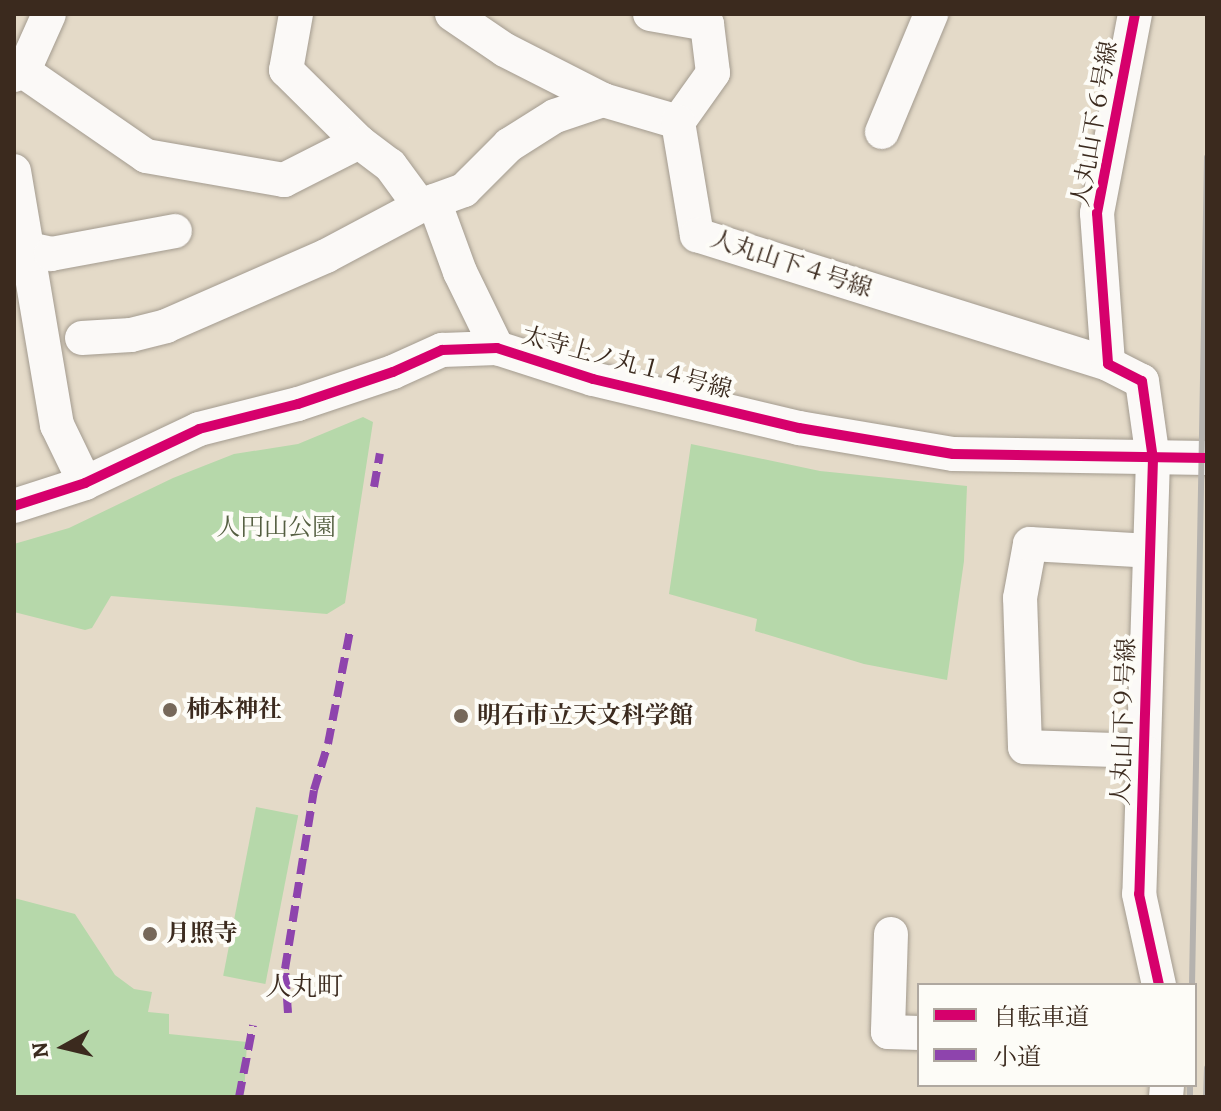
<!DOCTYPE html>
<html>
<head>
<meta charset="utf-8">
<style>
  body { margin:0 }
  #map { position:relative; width:1221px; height:1111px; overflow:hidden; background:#e4dac8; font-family:Alegreya,"Noto Serif JP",serif }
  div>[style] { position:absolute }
  .green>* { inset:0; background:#b6d8aa; transform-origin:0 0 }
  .roads { filter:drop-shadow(0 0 2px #a39b8f) drop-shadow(0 0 2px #a39b8f) }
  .minor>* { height:34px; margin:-17px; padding:0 17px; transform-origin:17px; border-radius:17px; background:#fbf9f7 }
  .rail>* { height:6px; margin:-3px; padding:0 3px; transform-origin:3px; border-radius:3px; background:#b5b2ae }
  .quiet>* { height:8px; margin-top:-4px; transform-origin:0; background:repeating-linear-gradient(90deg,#8e44ad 0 16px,transparent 0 24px) }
  .cycleway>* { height:10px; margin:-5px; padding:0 5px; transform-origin:5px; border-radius:5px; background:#d6006c }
  .dots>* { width:22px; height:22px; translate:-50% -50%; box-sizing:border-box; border:4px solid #fdfcf7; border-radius:50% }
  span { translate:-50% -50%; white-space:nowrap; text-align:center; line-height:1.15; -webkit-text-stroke:8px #fdfcf7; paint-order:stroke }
  .street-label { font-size:24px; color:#3b2a1e }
  .park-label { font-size:24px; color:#545e40 }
  .poi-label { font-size:24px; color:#3b2a1e; font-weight:700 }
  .left { translate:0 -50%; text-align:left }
  .neighbourhood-label { font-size:26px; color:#3b2a1e }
  .frame { position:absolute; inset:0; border:16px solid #3b2a1e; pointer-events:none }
  .legend { position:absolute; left:917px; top:983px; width:280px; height:104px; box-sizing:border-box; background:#fdfcf7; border:2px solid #afa8a0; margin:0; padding:10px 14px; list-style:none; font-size:24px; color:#3b2a1e }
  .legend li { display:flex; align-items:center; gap:16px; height:40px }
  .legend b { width:40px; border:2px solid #afa8a0 }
  .north { position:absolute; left:24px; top:1007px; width:80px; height:80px; -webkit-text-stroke:6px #fdfcf7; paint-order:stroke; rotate:262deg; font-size:22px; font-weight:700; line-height:32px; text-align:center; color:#3b2a1e }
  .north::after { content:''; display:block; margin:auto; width:28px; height:36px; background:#3b2a1e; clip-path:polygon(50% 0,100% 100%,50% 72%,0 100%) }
</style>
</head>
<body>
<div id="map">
  <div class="green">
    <i style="clip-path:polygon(363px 417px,373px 422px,345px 603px,327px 614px,111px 596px,92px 628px,85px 630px,14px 612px,14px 544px,69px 528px,173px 478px,234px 454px,298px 444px)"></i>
    <i style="clip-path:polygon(691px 444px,820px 471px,967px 486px,964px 561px,947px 680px,864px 664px,755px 631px,757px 619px,669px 594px)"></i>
    <i style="left:256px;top:807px;width:43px;height:172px;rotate:11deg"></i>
    <i style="clip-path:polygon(14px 898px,75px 914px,115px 975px,134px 989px,152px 992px,148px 1012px,169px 1014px,169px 1034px,247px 1042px,244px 1097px,14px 1097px)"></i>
  </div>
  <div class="roads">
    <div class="minor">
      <i style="left:296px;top:14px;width:57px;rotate:100.1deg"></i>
      <i style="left:286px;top:70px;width:103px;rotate:44.6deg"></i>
      <i style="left:452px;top:14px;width:64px;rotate:34.2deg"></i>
      <i style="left:505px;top:50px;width:110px;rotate:27deg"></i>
      <i style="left:603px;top:100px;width:78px;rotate:16.3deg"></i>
      <i style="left:650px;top:14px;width:58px;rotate:10deg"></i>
      <i style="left:707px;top:24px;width:49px;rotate:83deg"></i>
      <i style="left:713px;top:73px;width:60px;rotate:125.5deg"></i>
      <i style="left:678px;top:122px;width:115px;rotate:80.5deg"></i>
      <i style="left:697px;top:235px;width:431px;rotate:17.4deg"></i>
      <i style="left:1135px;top:14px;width:203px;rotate:100.8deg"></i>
      <i style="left:1097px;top:213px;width:151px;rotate:85.8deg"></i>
      <i style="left:1108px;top:364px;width:38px;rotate:27deg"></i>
      <i style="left:1142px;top:381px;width:79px;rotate:82deg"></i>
      <i style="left:1153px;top:459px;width:435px;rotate:91.8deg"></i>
      <i style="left:1139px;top:894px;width:93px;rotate:77.6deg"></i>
      <i style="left:20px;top:69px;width:153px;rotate:34.6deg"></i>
      <i style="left:146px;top:156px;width:140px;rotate:9.9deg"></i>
      <i style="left:284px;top:180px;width:84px;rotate:-26.9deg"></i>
      <i style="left:359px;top:142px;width:39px;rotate:37deg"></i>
      <i style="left:390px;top:165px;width:51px;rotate:53.8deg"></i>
      <i style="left:14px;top:75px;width:20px;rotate:-45deg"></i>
      <i style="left:28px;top:61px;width:51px;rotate:-65.9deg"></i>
      <i style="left:882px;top:132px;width:128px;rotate:-67.4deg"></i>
      <i style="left:14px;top:171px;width:258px;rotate:80.4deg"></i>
      <i style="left:57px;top:425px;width:64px;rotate:64.2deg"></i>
      <i style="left:434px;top:201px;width:76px;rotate:69.9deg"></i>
      <i style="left:460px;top:272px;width:85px;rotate:64deg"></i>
      <i style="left:14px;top:254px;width:15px;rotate:-20deg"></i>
      <i style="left:28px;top:249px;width:24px;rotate:12deg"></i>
      <i style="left:51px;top:254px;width:126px;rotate:-10.5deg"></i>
      <i style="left:82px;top:338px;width:49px;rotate:-3.5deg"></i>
      <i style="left:131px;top:335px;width:36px;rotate:-14deg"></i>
      <i style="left:166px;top:326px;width:175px;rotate:-23.6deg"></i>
      <i style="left:326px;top:256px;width:106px;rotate:-28deg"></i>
      <i style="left:420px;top:206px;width:47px;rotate:-20deg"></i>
      <i style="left:464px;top:190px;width:64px;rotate:-45deg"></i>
      <i style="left:509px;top:145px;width:54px;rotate:-32.2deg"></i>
      <i style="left:555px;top:116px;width:51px;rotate:-18.4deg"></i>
      <i style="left:14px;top:506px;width:75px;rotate:-17.9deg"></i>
      <i style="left:85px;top:483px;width:126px;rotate:-25.3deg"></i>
      <i style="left:199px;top:429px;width:102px;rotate:-14.2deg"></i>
      <i style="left:298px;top:404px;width:100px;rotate:-18.6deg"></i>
      <i style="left:393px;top:372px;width:54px;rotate:-24.2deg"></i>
      <i style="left:442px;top:350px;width:55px;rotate:-2.1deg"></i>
      <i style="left:497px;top:348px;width:101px;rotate:17.9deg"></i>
      <i style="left:593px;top:379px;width:212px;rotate:13.4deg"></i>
      <i style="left:799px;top:428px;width:156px;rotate:9.6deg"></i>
      <i style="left:953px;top:454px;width:254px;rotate:0.9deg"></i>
      <i style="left:1143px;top:751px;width:118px;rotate:-178.1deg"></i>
      <i style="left:1025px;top:747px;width:149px;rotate:-91.9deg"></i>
      <i style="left:1020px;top:598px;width:55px;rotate:-79.5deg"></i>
      <i style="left:1030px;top:544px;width:120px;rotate:3.3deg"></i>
      <i style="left:891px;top:934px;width:98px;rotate:91.8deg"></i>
      <i style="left:888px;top:1032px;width:31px;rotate:2deg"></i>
      <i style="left:1166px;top:1097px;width:12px;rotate:-85deg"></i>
    </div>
  </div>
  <div class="rail">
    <i style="left:1192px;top:985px;width:828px;rotate:-88.96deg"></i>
    <i style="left:1190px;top:1097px;width:12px;rotate:-90deg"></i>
    <i style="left:1206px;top:1097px;width:29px;rotate:-88deg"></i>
  </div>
  <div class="quiet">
    <i style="left:374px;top:487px;width:34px;rotate:-80deg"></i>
    <i style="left:288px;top:1013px;width:44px;rotate:-93.9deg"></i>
    <i style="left:285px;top:969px;width:181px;rotate:-80.8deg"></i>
    <i style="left:314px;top:790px;width:48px;rotate:-73.1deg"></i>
    <i style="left:328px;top:744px;width:115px;rotate:-79deg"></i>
    <i style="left:239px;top:1097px;width:73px;rotate:-79deg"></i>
  </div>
  <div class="cycleway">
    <i style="left:1135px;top:14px;width:203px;rotate:100.8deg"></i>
    <i style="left:1097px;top:213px;width:151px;rotate:85.8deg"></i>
    <i style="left:1108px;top:364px;width:38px;rotate:27deg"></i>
    <i style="left:1142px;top:381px;width:79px;rotate:82deg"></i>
    <i style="left:1153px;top:459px;width:435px;rotate:91.8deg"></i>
    <i style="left:1139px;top:894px;width:93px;rotate:77.6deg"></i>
    <i style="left:14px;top:506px;width:75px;rotate:-17.9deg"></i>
    <i style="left:85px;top:483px;width:126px;rotate:-25.3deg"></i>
    <i style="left:199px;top:429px;width:102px;rotate:-14.2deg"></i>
    <i style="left:298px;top:404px;width:100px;rotate:-18.6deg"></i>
    <i style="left:393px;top:372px;width:54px;rotate:-24.2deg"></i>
    <i style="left:442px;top:350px;width:55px;rotate:-2.1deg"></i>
    <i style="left:497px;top:348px;width:101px;rotate:17.9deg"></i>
    <i style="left:593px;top:379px;width:212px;rotate:13.4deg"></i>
    <i style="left:799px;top:428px;width:156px;rotate:9.6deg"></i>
    <i style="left:953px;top:454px;width:254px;rotate:0.9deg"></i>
  </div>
  <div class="dots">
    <i style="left:170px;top:710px;background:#76685a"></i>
    <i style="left:461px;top:716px;background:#76685a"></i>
    <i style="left:150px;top:934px;background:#76685a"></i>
  </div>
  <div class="street-label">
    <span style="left:1095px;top:124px;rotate:-80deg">人丸山下６号線</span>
    <span style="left:791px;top:264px;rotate:18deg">人丸山下４号線</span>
    <span style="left:627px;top:363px;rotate:15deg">太寺上ノ丸１４号線</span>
    <span style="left:1124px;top:722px;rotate:-88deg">人丸山下９号線</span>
  </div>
  <div class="park-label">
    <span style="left:276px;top:528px">人円山公園</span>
  </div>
  <div class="poi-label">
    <span class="left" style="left:186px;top:710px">柿本神社</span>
    <span class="left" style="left:477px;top:716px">明石市立天文科学館</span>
    <span class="left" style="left:166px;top:934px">月照寺</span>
  </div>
  <div class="neighbourhood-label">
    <span style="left:304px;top:987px">人丸町</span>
  </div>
  <div class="frame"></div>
  <ul class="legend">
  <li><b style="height:10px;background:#d6006c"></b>自転車道</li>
  <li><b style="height:10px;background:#8e44ad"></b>小道</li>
  </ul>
  <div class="north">N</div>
</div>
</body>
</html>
